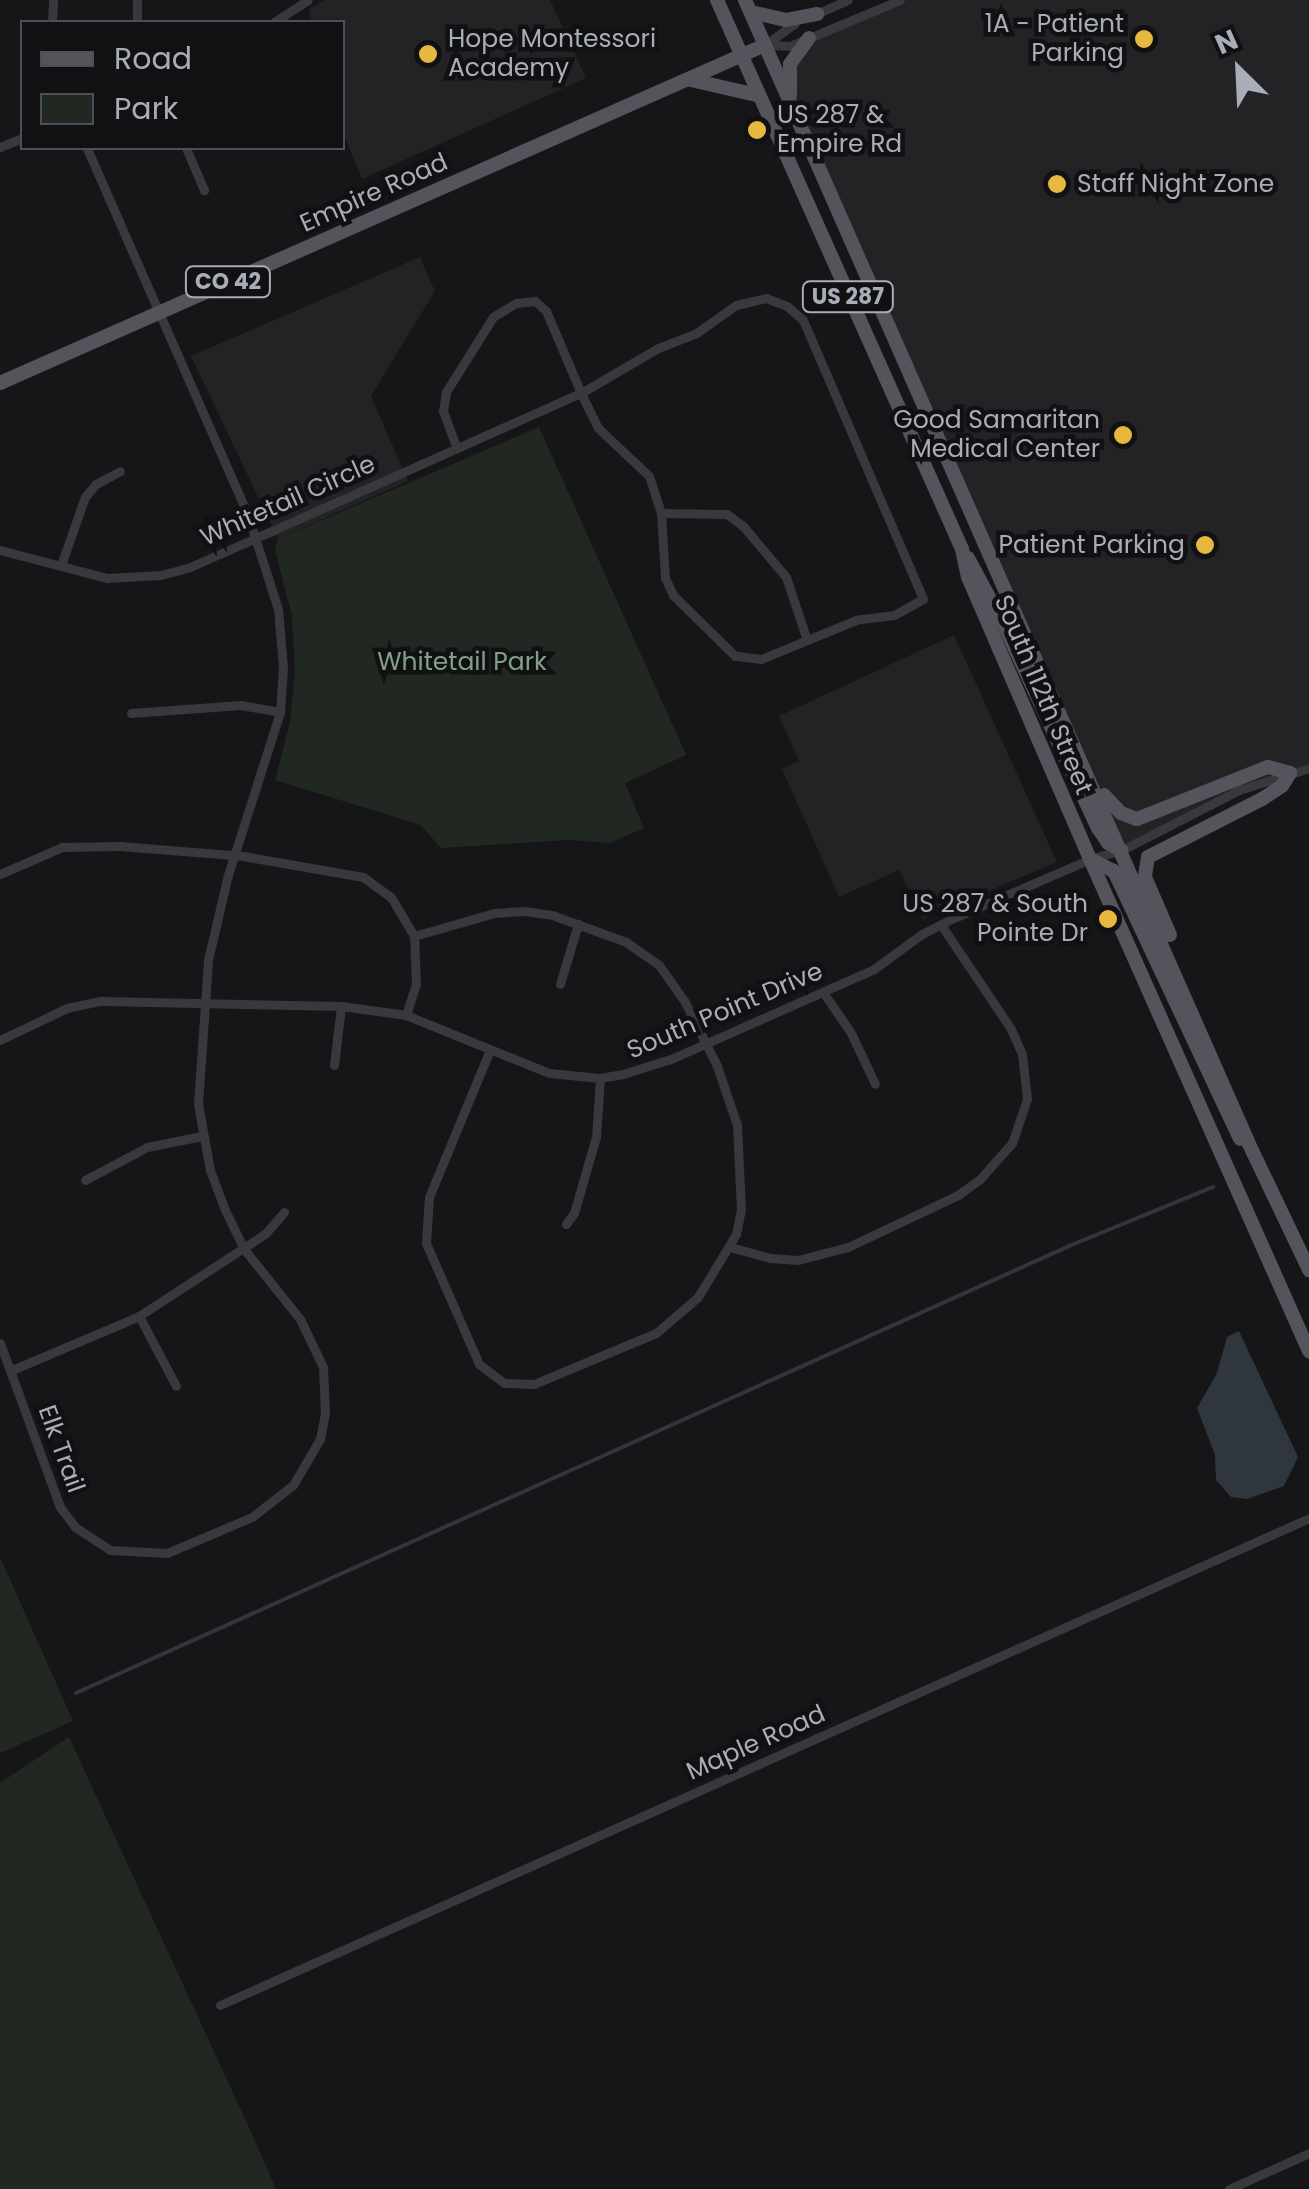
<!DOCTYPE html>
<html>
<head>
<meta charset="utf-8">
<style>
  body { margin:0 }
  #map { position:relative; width:1309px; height:2189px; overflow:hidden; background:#161618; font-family:Poppins,sans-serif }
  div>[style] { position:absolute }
  .built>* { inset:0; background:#232225 }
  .green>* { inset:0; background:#212822 }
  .water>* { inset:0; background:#2f363d }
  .stream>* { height:4px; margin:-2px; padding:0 2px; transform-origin:2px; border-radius:2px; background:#2f363d }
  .minor>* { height:9px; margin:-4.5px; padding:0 4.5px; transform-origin:4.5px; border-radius:4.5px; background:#38383d }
  .primary>* { height:14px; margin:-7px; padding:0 7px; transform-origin:7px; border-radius:7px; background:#54555c }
  .dots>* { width:28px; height:28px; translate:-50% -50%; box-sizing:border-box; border:5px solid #111113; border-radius:50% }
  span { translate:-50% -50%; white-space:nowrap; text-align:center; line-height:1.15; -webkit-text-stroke:9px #111113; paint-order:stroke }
  .shield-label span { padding:2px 8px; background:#111113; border:2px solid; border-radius:8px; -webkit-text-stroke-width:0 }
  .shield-label { font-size:22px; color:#a9adb7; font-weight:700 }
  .poi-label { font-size:25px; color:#a9adb7 }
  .right { translate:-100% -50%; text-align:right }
  .left { translate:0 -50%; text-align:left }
  .street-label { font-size:25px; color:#a9adb7 }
  .park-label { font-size:25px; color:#81a185 }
  .legend { position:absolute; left:20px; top:20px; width:325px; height:130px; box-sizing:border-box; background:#111113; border:2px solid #4e4f55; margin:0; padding:12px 18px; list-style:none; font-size:30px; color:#a9adb7 }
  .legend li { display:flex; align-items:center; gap:20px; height:50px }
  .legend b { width:50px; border:2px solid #4e4f55 }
  .north { position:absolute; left:1189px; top:20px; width:100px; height:100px; -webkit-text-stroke:8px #111113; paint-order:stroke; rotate:336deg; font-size:28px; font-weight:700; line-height:40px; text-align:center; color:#a9adb7 }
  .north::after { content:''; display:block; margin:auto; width:35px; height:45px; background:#a9adb7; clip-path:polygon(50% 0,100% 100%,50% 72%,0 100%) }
</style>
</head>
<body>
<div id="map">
  <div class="built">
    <i style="clip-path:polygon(324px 0,550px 0,586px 78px,362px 179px,343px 132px,342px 22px,312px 22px,309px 9px)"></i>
    <i style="clip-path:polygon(900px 0,1309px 0,1309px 768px,1275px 775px,1122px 850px,790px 101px,790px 64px,809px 38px)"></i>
    <i style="clip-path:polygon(420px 257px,435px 291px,371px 396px,408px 481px,278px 539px,191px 356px)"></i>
    <i style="clip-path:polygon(954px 635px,1057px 862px,923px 919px,899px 870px,839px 897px,782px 769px,799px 761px,779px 716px)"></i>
  </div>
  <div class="green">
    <i style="clip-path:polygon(539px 427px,686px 755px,625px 783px,644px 828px,610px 843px,568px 840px,441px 848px,421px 825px,275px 780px,290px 722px,295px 671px,292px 616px,275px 549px,278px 539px)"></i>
    <i style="clip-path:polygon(0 1557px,73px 1721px,0 1753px)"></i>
    <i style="clip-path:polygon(69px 1737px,251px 2132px,276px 2189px,0 2189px,0 1783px)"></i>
  </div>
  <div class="water">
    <i style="clip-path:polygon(1239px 1331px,1298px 1457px,1284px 1486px,1247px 1499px,1231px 1497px,1216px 1480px,1215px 1455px,1197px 1408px,1217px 1373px,1227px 1337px)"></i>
  </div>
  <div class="stream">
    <i style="left:76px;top:1693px;width:1089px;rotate:-24.23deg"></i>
    <i style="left:1069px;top:1246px;width:156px;rotate:-22.3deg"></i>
  </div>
  <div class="minor">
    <i style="left:137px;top:0;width:22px;rotate:90deg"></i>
    <i style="left:814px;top:15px;width:37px;rotate:-24deg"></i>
    <i style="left:52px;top:22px;width:22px;rotate:-87deg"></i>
    <i style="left:274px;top:22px;width:40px;rotate:-32.9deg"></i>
    <i style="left:765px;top:45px;width:25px;rotate:2deg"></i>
    <i style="left:790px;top:46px;width:119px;rotate:-22.7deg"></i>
    <i style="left:765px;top:45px;width:37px;rotate:-36deg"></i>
    <i style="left:0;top:147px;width:24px;rotate:-22deg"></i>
    <i style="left:186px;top:148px;width:46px;rotate:66.8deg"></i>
    <i style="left:661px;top:513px;width:66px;rotate:0.9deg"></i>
    <i style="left:727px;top:514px;width:20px;rotate:37deg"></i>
    <i style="left:743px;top:526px;width:67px;rotate:49.9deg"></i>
    <i style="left:786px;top:577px;width:66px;rotate:71.6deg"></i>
    <i style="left:0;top:550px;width:111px;rotate:14.7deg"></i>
    <i style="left:107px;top:578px;width:54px;rotate:-3.2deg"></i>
    <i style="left:161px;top:575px;width:30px;rotate:-15deg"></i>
    <i style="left:190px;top:567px;width:102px;rotate:-23.8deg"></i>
    <i style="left:283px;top:526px;width:326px;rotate:-24.1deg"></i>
    <i style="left:581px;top:393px;width:89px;rotate:-30.3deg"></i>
    <i style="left:658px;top:348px;width:40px;rotate:-21deg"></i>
    <i style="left:695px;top:334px;width:50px;rotate:-35.3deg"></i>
    <i style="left:736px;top:305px;width:31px;rotate:-13deg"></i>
    <i style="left:766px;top:298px;width:22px;rotate:21deg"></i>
    <i style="left:787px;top:306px;width:21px;rotate:41deg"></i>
    <i style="left:803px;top:320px;width:304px;rotate:66.7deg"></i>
    <i style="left:923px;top:599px;width:33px;rotate:151deg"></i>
    <i style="left:894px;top:615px;width:38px;rotate:173deg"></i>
    <i style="left:856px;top:620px;width:103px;rotate:157.7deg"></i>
    <i style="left:761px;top:659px;width:26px;rotate:-173deg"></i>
    <i style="left:735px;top:656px;width:87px;rotate:-135.5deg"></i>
    <i style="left:673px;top:595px;width:19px;rotate:-115deg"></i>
    <i style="left:665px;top:578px;width:65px;rotate:-93.5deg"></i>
    <i style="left:661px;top:513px;width:39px;rotate:-108deg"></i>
    <i style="left:649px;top:476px;width:70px;rotate:-136.7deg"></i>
    <i style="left:598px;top:428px;width:39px;rotate:-116deg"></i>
    <i style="left:581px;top:393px;width:89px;rotate:-113.1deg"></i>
    <i style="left:546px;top:311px;width:15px;rotate:-138deg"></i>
    <i style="left:535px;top:301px;width:19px;rotate:174deg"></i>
    <i style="left:516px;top:303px;width:27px;rotate:149deg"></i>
    <i style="left:493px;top:317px;width:89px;rotate:122.1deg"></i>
    <i style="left:446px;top:392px;width:19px;rotate:99deg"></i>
    <i style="left:443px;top:411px;width:40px;rotate:69.8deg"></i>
    <i style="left:61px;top:565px;width:72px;rotate:-70.6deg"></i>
    <i style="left:85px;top:497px;width:17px;rotate:-50deg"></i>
    <i style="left:96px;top:484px;width:27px;rotate:-28deg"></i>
    <i style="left:131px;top:713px;width:110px;rotate:-4.2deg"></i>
    <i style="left:241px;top:705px;width:40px;rotate:10deg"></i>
    <i style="left:0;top:874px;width:68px;rotate:-23.5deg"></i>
    <i style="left:62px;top:847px;width:58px;rotate:-1deg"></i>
    <i style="left:120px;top:846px;width:123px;rotate:4.6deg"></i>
    <i style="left:243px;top:856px;width:122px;rotate:9.9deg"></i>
    <i style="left:363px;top:877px;width:34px;rotate:36deg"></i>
    <i style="left:391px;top:897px;width:45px;rotate:59.5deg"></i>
    <i style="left:414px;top:936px;width:48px;rotate:87.6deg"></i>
    <i style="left:416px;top:984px;width:33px;rotate:108deg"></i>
    <i style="left:414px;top:936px;width:83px;rotate:-16deg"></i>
    <i style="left:494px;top:913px;width:30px;rotate:-4deg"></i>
    <i style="left:524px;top:911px;width:28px;rotate:8deg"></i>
    <i style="left:552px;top:915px;width:79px;rotate:20deg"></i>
    <i style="left:626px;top:942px;width:40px;rotate:34.9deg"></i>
    <i style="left:659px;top:965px;width:45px;rotate:54.9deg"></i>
    <i style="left:685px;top:1002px;width:72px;rotate:63.4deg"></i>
    <i style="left:717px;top:1066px;width:62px;rotate:71.3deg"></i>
    <i style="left:737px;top:1125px;width:84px;rotate:87.3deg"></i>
    <i style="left:741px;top:1209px;width:25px;rotate:101deg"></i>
    <i style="left:736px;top:1234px;width:74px;rotate:121.1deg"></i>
    <i style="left:698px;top:1297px;width:55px;rotate:139.4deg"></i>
    <i style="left:656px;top:1333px;width:132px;rotate:157.3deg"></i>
    <i style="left:534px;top:1384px;width:30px;rotate:-178deg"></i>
    <i style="left:504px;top:1383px;width:31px;rotate:-143deg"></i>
    <i style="left:479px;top:1364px;width:132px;rotate:-113.7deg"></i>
    <i style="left:426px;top:1243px;width:46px;rotate:-86.3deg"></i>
    <i style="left:429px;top:1197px;width:157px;rotate:-67.5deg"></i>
    <i style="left:560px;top:984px;width:63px;rotate:-73.3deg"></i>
    <i style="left:823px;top:992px;width:50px;rotate:55.7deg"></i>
    <i style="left:851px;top:1033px;width:56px;rotate:64.8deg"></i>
    <i style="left:0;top:1040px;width:74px;rotate:-25.5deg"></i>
    <i style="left:67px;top:1008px;width:35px;rotate:-12deg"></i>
    <i style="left:101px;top:1001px;width:240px;rotate:1.2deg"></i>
    <i style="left:341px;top:1006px;width:66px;rotate:7.9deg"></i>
    <i style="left:406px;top:1015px;width:154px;rotate:22.1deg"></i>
    <i style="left:549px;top:1073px;width:51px;rotate:5.6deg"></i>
    <i style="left:600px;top:1078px;width:23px;rotate:-10deg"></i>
    <i style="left:623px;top:1074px;width:50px;rotate:-17.4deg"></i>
    <i style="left:671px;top:1059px;width:222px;rotate:-23.9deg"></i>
    <i style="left:874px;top:969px;width:59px;rotate:-36.1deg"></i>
    <i style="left:922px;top:934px;width:38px;rotate:-27deg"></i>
    <i style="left:956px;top:917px;width:146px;rotate:-23.4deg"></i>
    <i style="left:1090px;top:859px;width:33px;rotate:-16deg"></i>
    <i style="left:1122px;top:850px;width:131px;rotate:-27.1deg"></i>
    <i style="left:1239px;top:790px;width:73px;rotate:-17.4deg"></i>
    <i style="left:334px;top:1065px;width:59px;rotate:-83.2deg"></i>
    <i style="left:85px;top:1180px;width:70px;rotate:-28deg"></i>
    <i style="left:147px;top:1147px;width:56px;rotate:-11.3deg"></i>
    <i style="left:566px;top:1224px;width:14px;rotate:-54deg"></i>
    <i style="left:574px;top:1213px;width:79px;rotate:-73.9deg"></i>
    <i style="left:596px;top:1137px;width:59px;rotate:-86.1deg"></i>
    <i style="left:730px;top:1247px;width:41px;rotate:15.4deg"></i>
    <i style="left:770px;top:1258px;width:28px;rotate:4deg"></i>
    <i style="left:798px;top:1260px;width:52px;rotate:-14.6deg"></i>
    <i style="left:848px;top:1247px;width:122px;rotate:-25.3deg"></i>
    <i style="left:958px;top:1195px;width:26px;rotate:-36deg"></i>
    <i style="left:979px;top:1180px;width:50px;rotate:-48.3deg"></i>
    <i style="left:1012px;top:1143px;width:46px;rotate:-71.2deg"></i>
    <i style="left:1027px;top:1099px;width:45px;rotate:-96.3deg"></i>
    <i style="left:1022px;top:1054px;width:27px;rotate:-114deg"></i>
    <i style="left:1011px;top:1029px;width:125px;rotate:-123.9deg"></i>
    <i style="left:139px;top:1316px;width:79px;rotate:62.1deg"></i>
    <i style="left:0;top:1343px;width:175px;rotate:69.9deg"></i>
    <i style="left:60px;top:1507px;width:25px;rotate:53deg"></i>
    <i style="left:75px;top:1527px;width:42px;rotate:33.3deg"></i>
    <i style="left:110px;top:1550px;width:57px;rotate:3deg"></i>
    <i style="left:167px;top:1553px;width:92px;rotate:-23deg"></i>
    <i style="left:252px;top:1517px;width:52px;rotate:-38deg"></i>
    <i style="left:293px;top:1485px;width:53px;rotate:-59.6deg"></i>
    <i style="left:320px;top:1439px;width:25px;rotate:-79deg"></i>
    <i style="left:325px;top:1414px;width:47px;rotate:-92.4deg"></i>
    <i style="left:323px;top:1367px;width:53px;rotate:-115.6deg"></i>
    <i style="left:300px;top:1319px;width:90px;rotate:-128.7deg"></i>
    <i style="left:244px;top:1249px;width:43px;rotate:-116deg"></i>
    <i style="left:225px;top:1210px;width:43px;rotate:-110.6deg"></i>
    <i style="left:210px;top:1170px;width:67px;rotate:-100.3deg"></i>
    <i style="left:198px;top:1104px;width:144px;rotate:-86deg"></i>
    <i style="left:208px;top:960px;width:87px;rotate:-76.8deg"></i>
    <i style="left:228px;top:875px;width:171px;rotate:-72.3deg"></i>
    <i style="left:280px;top:712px;width:44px;rotate:-86.1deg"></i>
    <i style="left:283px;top:668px;width:59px;rotate:-94.8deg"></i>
    <i style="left:278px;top:609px;width:101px;rotate:-107.9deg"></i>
    <i style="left:247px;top:513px;width:399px;rotate:-113.7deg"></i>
    <i style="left:12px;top:1370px;width:138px;rotate:-23deg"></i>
    <i style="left:139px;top:1316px;width:150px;rotate:-33.1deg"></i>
    <i style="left:265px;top:1234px;width:29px;rotate:-49deg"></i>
    <i style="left:220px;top:2005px;width:1193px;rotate:-24.09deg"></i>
    <i style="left:1229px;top:2189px;width:88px;rotate:-24.2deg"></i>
  </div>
  <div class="primary">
    <i style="left:717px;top:0;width:601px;rotate:65.95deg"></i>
    <i style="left:962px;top:549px;width:29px;rotate:78deg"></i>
    <i style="left:968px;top:577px;width:307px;rotate:66.6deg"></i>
    <i style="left:1090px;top:859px;width:539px;rotate:66.01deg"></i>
    <i style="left:745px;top:0;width:1250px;rotate:66.22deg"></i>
    <i style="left:1249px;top:1144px;width:140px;rotate:64.5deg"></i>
    <i style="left:751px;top:12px;width:36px;rotate:13deg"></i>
    <i style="left:786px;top:20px;width:32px;rotate:-11deg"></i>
    <i style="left:691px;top:80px;width:68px;rotate:12.8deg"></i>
    <i style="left:790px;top:95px;width:31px;rotate:-90deg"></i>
    <i style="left:790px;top:64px;width:32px;rotate:-54deg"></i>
    <i style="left:0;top:383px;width:836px;rotate:-23.84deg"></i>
    <i style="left:968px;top:558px;width:76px;rotate:61.8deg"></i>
    <i style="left:1004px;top:625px;width:224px;rotate:65.2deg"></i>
    <i style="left:1098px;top:828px;width:18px;rotate:56deg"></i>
    <i style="left:1108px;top:843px;width:15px;rotate:28deg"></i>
    <i style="left:1104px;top:795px;width:25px;rotate:47deg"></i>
    <i style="left:1121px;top:813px;width:17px;rotate:21deg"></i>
    <i style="left:1137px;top:819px;width:141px;rotate:-21.7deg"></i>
    <i style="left:1268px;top:767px;width:23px;rotate:15deg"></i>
    <i style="left:1290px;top:773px;width:15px;rotate:122deg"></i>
    <i style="left:1282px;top:786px;width:24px;rotate:147deg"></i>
    <i style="left:1262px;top:799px;width:128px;rotate:153deg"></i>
    <i style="left:1148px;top:857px;width:20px;rotate:99deg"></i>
    <i style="left:1145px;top:877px;width:63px;rotate:66.7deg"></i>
    <i style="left:1090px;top:859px;width:27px;rotate:27deg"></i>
    <i style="left:1114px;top:871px;width:296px;rotate:64.8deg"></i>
  </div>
  <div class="dots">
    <i style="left:1144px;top:39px;background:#e7b840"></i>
    <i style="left:428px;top:54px;background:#e7b840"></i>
    <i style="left:757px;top:130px;background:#e7b840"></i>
    <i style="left:1057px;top:184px;background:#e7b840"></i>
    <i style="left:1123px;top:435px;background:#e7b840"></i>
    <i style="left:1205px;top:545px;background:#e7b840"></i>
    <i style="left:1108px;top:919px;background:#e7b840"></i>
  </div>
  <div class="shield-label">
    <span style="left:228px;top:282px">CO 42</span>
    <span style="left:848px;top:297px">US 287</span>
  </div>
  <div class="poi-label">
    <span class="right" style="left:1124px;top:39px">1A - Patient<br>Parking</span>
    <span class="left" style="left:448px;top:54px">Hope Montessori<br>Academy</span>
    <span class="left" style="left:777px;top:130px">US 287 &amp;<br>Empire Rd</span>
    <span class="left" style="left:1077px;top:184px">Staff Night Zone</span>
    <span class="right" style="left:1100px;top:435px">Good Samaritan<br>Medical Center</span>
    <span class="right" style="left:1185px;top:545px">Patient Parking</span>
    <span class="right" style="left:1088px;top:919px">US 287 &amp; South<br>Pointe Dr</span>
  </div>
  <div class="street-label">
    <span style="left:374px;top:193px;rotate:-24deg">Empire Road</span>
    <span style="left:288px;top:501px;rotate:-24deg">Whitetail Circle</span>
    <span style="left:1043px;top:695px;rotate:67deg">South 112th Street</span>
    <span style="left:725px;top:1011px;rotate:-23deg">South Point Drive</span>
    <span style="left:61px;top:1449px;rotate:70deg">Elk Trail</span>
    <span style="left:756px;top:1743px;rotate:-24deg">Maple Road</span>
  </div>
  <div class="park-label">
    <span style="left:462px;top:662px">Whitetail Park</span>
  </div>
  <ul class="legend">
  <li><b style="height:12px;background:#54555c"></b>Road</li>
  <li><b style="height:28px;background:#212822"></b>Park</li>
  </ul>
  <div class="north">N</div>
</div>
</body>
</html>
